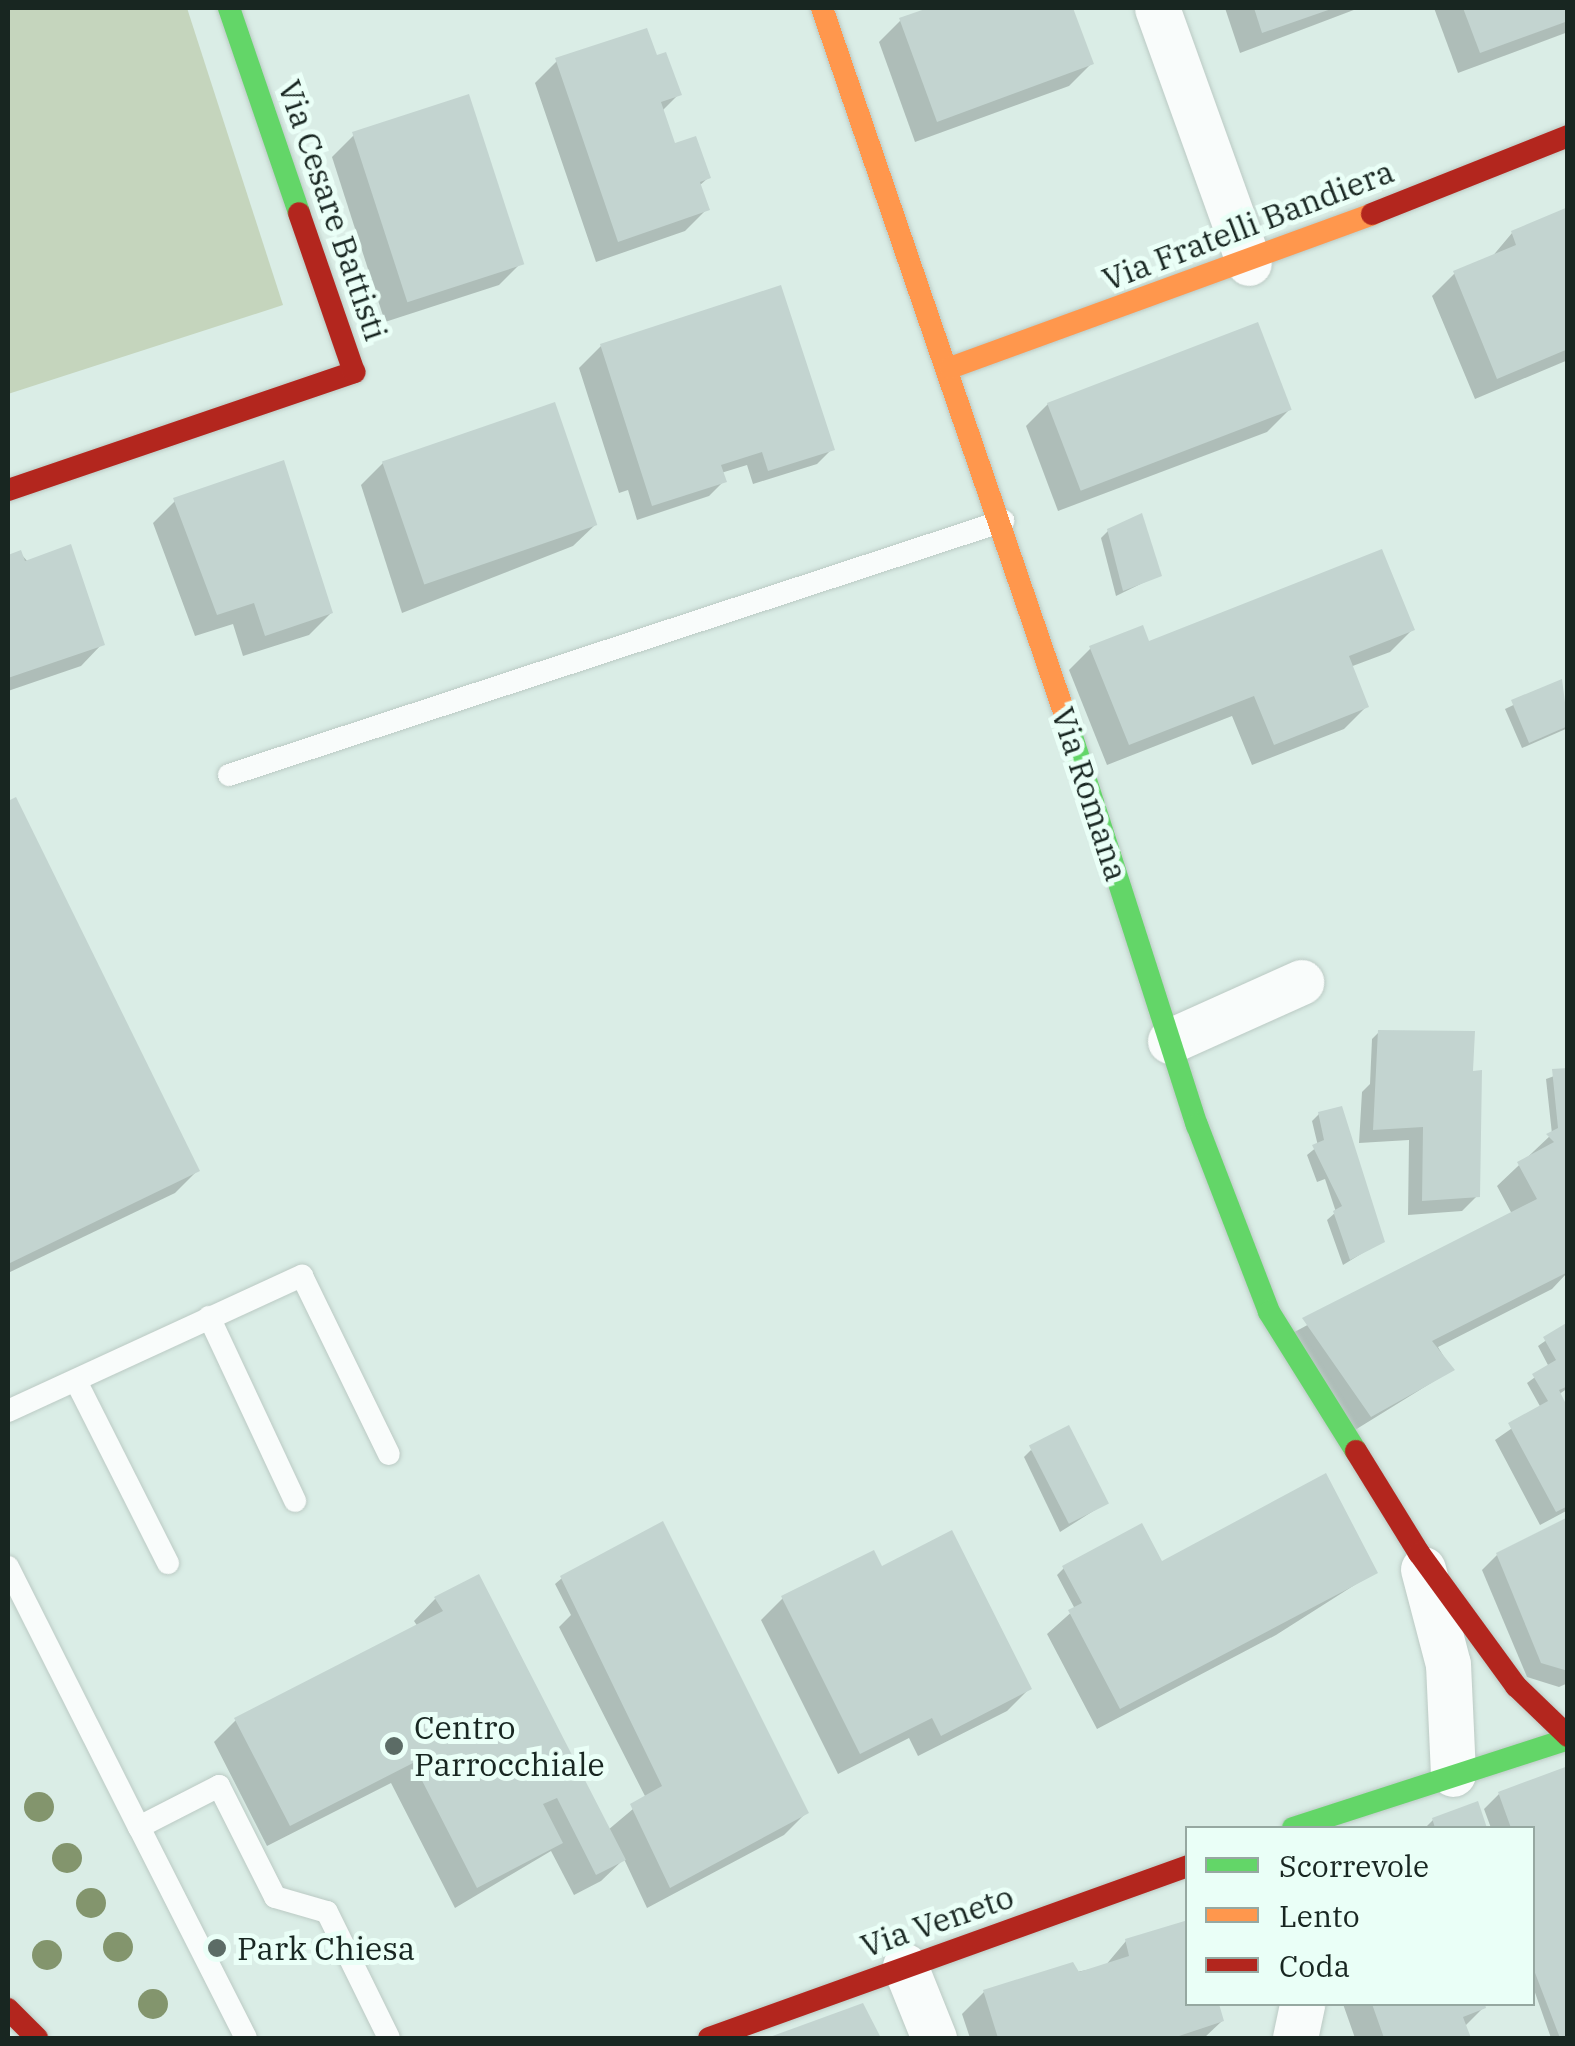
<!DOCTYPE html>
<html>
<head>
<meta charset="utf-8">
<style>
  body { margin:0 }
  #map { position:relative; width:1575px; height:2046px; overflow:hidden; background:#daede6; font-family:"IBM Plex Serif",serif }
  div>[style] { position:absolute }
  .green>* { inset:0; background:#c5d5bd }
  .shadow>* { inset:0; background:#0003 }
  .building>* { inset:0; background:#c3d4d0; transform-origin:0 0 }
  .roads { filter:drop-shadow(0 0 2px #bbcac4) drop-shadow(0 0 2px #bbcac4) }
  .lane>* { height:22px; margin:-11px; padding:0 11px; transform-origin:11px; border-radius:11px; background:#f9fcfb }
  .street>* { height:45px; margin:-22.5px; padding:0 22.5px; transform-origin:22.5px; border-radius:22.5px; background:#f9fcfb }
  .fast>* { height:22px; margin:-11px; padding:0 11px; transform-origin:11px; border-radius:11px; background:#63d668 }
  .slow>* { height:22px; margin:-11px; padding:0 11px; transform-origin:11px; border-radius:11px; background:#ff974d }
  .jam>* { height:22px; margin:-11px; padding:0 11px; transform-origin:11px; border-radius:11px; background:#b3261e }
  .trees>* { width:30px; height:30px; margin:-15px; border-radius:50%; background:#83956d }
  .dots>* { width:28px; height:28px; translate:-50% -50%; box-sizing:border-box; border:5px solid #eafff7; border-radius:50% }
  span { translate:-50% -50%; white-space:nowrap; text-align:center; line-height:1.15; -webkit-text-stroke:10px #eafff7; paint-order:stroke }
  .street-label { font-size:32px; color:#182621 }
  .poi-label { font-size:32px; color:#182621 }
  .left { translate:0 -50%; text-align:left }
  .frame { position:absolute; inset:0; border:10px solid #182621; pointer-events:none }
  .legend { position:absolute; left:1185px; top:1826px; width:350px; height:180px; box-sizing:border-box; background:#eafff7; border:2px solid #96a8a1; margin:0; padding:12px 18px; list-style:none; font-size:30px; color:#182621 }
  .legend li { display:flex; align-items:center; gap:20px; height:50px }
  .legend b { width:50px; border:2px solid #96a8a1 }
</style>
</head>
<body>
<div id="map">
  <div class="green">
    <i style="clip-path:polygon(8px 8px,187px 8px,283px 305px,8px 394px)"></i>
  </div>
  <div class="shadow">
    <i style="clip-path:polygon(935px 8px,1070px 8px,1091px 64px,1069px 86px,915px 142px,879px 42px,901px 20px)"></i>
    <i style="clip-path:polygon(1225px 8px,1359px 8px,1240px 53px)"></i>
    <i style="clip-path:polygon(1434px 8px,1568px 8px,1568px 32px,1458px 73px)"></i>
    <i style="clip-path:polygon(655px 59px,679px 94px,661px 112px,673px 146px,708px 178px,699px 186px,707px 209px,685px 231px,596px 262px,535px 83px,557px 61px)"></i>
    <i style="clip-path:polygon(354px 135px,521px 263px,499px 285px,385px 322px,332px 157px)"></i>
    <i style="clip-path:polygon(1568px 210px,1568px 360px,1475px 399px,1432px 296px,1454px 274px,1491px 258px,1512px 233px)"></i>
    <i style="clip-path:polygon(601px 346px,832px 449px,817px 464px,753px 484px,747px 465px,721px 473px,724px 481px,709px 496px,637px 520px,628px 490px,619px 493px,579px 368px)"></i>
    <i style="clip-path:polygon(1048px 404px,1289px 410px,1267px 432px,1058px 511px,1026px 426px)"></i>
    <i style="clip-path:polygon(383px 463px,595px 525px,573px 546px,402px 613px,361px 485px)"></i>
    <i style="clip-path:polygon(175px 501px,331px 613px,309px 635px,243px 656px,233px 624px,195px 636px,153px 523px)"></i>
    <i style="clip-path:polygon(1108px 531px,1159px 575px,1116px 596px,1101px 538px)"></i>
    <i style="clip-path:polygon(20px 553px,102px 644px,81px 666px,8px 691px,8px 557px)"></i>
    <i style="clip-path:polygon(1412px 630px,1390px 652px,1350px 667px,1366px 707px,1344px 729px,1252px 765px,1232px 716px,1107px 765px,1069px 670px,1091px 648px)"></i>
    <i style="clip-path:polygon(1561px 682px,1568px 728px,1522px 748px,1505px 709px)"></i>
    <i style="clip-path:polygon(15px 800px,197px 1171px,175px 1193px,8px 1273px,8px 804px)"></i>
    <i style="clip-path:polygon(1379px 1032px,1471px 1073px,1477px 1196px,1462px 1211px,1408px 1215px,1409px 1140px,1359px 1143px,1362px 1092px,1370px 1084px,1372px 1039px)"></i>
    <i style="clip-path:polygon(1568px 1071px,1567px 1273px,1552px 1289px,1438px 1347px,1452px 1370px,1355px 1430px,1289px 1335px,1512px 1214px,1497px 1186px,1552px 1134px,1546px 1079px)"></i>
    <i style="clip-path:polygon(1319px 1114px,1382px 1241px,1343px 1265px,1327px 1220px,1336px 1212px,1325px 1179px,1317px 1182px,1307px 1155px,1318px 1146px,1312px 1121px)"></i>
    <i style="clip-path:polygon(1568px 1325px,1568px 1388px,1558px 1395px,1568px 1413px,1568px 1510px,1540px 1525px,1495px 1440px,1541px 1408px,1527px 1383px,1549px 1367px,1538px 1346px)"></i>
    <i style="clip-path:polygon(1031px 1450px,1106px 1503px,1060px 1532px,1024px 1457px)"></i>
    <i style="clip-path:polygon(1568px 1520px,1568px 1683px,1559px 1687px,1527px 1677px,1482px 1570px,1497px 1555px)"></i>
    <i style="clip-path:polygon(1161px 1564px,1375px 1572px,1276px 1635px,1097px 1729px,1047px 1634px,1075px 1609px,1057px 1575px,1064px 1568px)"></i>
    <i style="clip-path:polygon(881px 1569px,1029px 1689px,1007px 1711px,918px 1756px,909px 1738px,838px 1774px,761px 1620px,783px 1598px)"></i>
    <i style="clip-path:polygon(478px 1577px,608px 1830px,646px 1798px,559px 1627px,571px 1615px,555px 1584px,562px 1578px,806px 1813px,784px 1835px,647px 1908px,624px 1859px,601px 1881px,574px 1895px,551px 1851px,455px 1908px,391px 1783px,267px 1846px,214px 1742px,236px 1720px,418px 1627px,414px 1621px,435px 1599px)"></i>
    <i style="clip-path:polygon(1568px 1768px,1568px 2038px,1551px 2038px,1532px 1984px,1532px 1828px,1491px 1828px,1484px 1809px,1499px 1794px)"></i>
    <i style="clip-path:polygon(1477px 1805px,1485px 1828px,1425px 1828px,1433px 1820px)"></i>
    <i style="clip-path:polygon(1126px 1941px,1188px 2004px,1216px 2004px,1222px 2021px,1204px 2038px,970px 2038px,962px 2014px,984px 1992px,1105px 1966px)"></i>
    <i style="clip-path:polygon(1343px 2004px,1482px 2004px,1484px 2007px,1464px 2027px,1468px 2038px,1355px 2038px)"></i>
  </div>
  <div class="building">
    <i style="clip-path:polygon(928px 8px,1073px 8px,1094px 64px,937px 122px,899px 18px)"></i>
    <i style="clip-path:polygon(1254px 8px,1334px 8px,1262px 33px)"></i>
    <i style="clip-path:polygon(1463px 8px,1568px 8px,1568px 21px,1480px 53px)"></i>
    <i style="clip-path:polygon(647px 28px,657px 55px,666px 52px,682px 95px,661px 102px,675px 143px,696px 136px,711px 178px,700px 182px,710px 210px,618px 242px,555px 58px)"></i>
    <i style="left:469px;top:94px;width:179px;height:123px;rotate:72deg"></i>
    <i style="clip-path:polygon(1568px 207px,1568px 349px,1497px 379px,1453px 271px,1516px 245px,1511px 231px)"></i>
    <i style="clip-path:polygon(781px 285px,835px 450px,768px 471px,762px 452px,721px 465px,727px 482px,652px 506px,600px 344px)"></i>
    <i style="left:1258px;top:322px;width:94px;height:226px;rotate:69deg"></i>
    <i style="left:555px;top:402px;width:130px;height:183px;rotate:71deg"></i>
    <i style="clip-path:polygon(284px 460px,333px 613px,265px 636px,254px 603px,217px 615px,173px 498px)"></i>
    <i style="clip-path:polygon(1142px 513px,1162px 576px,1123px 591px,1107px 529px)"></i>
    <i style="clip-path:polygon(71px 544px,105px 645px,8px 678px,8px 555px,21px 550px,25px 561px)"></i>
    <i style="clip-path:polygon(1382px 549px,1415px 630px,1349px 656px,1369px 707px,1274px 745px,1254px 696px,1129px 745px,1089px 646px,1143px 625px,1149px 641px)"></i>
    <i style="clip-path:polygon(1562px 679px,1568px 726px,1529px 743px,1511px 700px)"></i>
    <i style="clip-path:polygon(16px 797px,200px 1171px,8px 1264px,8px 801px)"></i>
    <i style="clip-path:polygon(1378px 1030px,1475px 1031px,1473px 1071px,1482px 1070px,1480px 1197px,1422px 1201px,1423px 1127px,1373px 1130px)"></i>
    <i style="clip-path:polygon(1568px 1068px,1568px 1272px,1432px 1341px,1455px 1370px,1371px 1417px,1302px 1318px,1537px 1199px,1517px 1162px,1554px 1142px,1546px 1134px,1558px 1128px,1552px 1069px)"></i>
    <i style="clip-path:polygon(1342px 1106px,1385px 1242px,1350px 1260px,1333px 1211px,1342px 1206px,1312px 1145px,1324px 1140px,1318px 1112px)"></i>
    <i style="clip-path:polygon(1568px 1322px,1568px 1386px,1559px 1390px,1568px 1408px,1568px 1506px,1556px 1512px,1508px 1423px,1548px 1401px,1532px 1374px,1556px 1360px,1543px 1337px)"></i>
    <i style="left:1069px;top:1425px;width:88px;height:45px;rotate:63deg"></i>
    <i style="clip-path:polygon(1326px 1473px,1378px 1573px,1120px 1709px,1068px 1610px,1082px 1603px,1062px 1566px,1142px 1523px,1162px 1561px)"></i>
    <i style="clip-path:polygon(1568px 1517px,1568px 1671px,1541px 1663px,1496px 1553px)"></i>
    <i style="clip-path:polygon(663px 1521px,809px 1813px,670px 1888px,630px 1804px,662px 1786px,560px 1576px)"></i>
    <i style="clip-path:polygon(952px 1530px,1032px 1689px,941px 1736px,932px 1718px,860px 1754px,781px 1596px,874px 1550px,882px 1566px)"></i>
    <i style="clip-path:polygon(479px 1574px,626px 1860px,596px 1875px,557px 1798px,543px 1804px,563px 1843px,477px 1888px,413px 1763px,290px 1826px,234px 1718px,443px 1611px,434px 1597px)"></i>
    <i style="clip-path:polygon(1568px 1766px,1568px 2036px,1560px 2038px,1532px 1965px,1532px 1828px,1511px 1828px,1498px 1792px)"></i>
    <i style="clip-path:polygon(1478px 1801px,1487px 1828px,1435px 1828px,1432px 1818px)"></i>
    <i style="clip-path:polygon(1188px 1920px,1188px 2004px,1219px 2004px,1224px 2021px,1173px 2038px,998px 2038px,983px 1990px,1073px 1962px,1079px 1972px,1129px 1956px,1125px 1939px)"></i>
    <i style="clip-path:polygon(863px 2003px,881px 2038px,767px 2038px)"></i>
    <i style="clip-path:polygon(1372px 2004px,1485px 2004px,1486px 2008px,1463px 2017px,1471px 2038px,1384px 2038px)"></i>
  </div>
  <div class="roads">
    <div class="lane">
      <i style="left:229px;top:775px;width:815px;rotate:-18.17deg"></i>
      <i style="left:209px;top:1317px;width:203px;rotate:64.9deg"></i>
      <i style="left:76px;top:1381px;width:204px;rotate:63.2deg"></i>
      <i style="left:8px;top:1411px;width:324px;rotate:-24.7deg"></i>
      <i style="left:302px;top:1276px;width:198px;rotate:64deg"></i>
      <i style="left:8px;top:1567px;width:291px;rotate:63.3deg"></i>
      <i style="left:246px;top:2038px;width:237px;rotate:-116.9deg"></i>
      <i style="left:139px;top:1827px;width:90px;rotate:-27.1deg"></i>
      <i style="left:219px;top:1786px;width:124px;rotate:63.2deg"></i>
      <i style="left:275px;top:1897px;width:54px;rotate:16.1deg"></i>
      <i style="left:327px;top:1912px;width:140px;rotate:63.8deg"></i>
    </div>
    <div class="street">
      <i style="left:1157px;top:8px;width:271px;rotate:70.2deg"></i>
      <i style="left:1170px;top:1041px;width:144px;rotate:-24.2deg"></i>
      <i style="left:1423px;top:1569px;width:98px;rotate:75.3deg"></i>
      <i style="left:1448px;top:1664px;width:110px;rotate:87.4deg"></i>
      <i style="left:905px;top:1966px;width:78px;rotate:68.1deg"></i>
      <i style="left:1295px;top:2038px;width:35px;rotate:-78deg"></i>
    </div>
    <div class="fast">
      <i style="left:229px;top:8px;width:217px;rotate:71.1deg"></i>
      <i style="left:1066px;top:718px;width:428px;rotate:72.2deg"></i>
      <i style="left:1197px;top:1125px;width:200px;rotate:68.9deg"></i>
      <i style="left:1269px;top:1312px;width:164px;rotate:58deg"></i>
      <i style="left:1293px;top:1828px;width:289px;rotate:-17.9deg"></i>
    </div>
    <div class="slow">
      <i style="left:822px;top:8px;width:751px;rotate:71.03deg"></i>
      <i style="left:950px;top:368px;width:449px;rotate:-20deg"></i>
    </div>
    <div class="jam">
      <i style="left:1372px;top:214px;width:211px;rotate:-21.7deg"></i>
      <i style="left:8px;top:490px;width:366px;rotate:-18.8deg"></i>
      <i style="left:354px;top:372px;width:168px;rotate:-109.1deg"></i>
      <i style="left:1356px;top:1451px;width:120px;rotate:58.3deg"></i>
      <i style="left:1419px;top:1553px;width:165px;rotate:53.9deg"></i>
      <i style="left:1516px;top:1686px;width:72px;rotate:43.9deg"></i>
      <i style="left:8px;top:2009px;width:41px;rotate:45deg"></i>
      <i style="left:709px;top:2038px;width:509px;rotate:-19.75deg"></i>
    </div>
  </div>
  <div class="trees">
    <i style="left:39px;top:1807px"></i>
    <i style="left:67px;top:1858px"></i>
    <i style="left:91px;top:1903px"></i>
    <i style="left:118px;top:1947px"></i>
    <i style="left:47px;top:1955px"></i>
    <i style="left:153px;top:2004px"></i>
  </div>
  <div class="dots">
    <i style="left:394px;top:1746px;background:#5c6c66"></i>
    <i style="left:217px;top:1948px;background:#5c6c66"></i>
  </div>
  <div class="street-label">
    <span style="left:333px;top:210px;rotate:71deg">Via Cesare Battisti</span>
    <span style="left:1248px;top:225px;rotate:-21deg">Via Fratelli Bandiera</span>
    <span style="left:1090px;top:794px;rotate:72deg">Via Romana</span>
    <span style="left:937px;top:1921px;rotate:-19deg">Via Veneto</span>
  </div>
  <div class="poi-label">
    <span class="left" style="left:414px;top:1746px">Centro<br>Parrocchiale</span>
    <span class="left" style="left:237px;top:1948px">Park Chiesa</span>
  </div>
  <div class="frame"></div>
  <ul class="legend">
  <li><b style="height:12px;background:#63d668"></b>Scorrevole</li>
  <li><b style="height:12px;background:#ff974d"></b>Lento</li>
  <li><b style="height:12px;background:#b3261e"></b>Coda</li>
  </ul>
</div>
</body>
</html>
